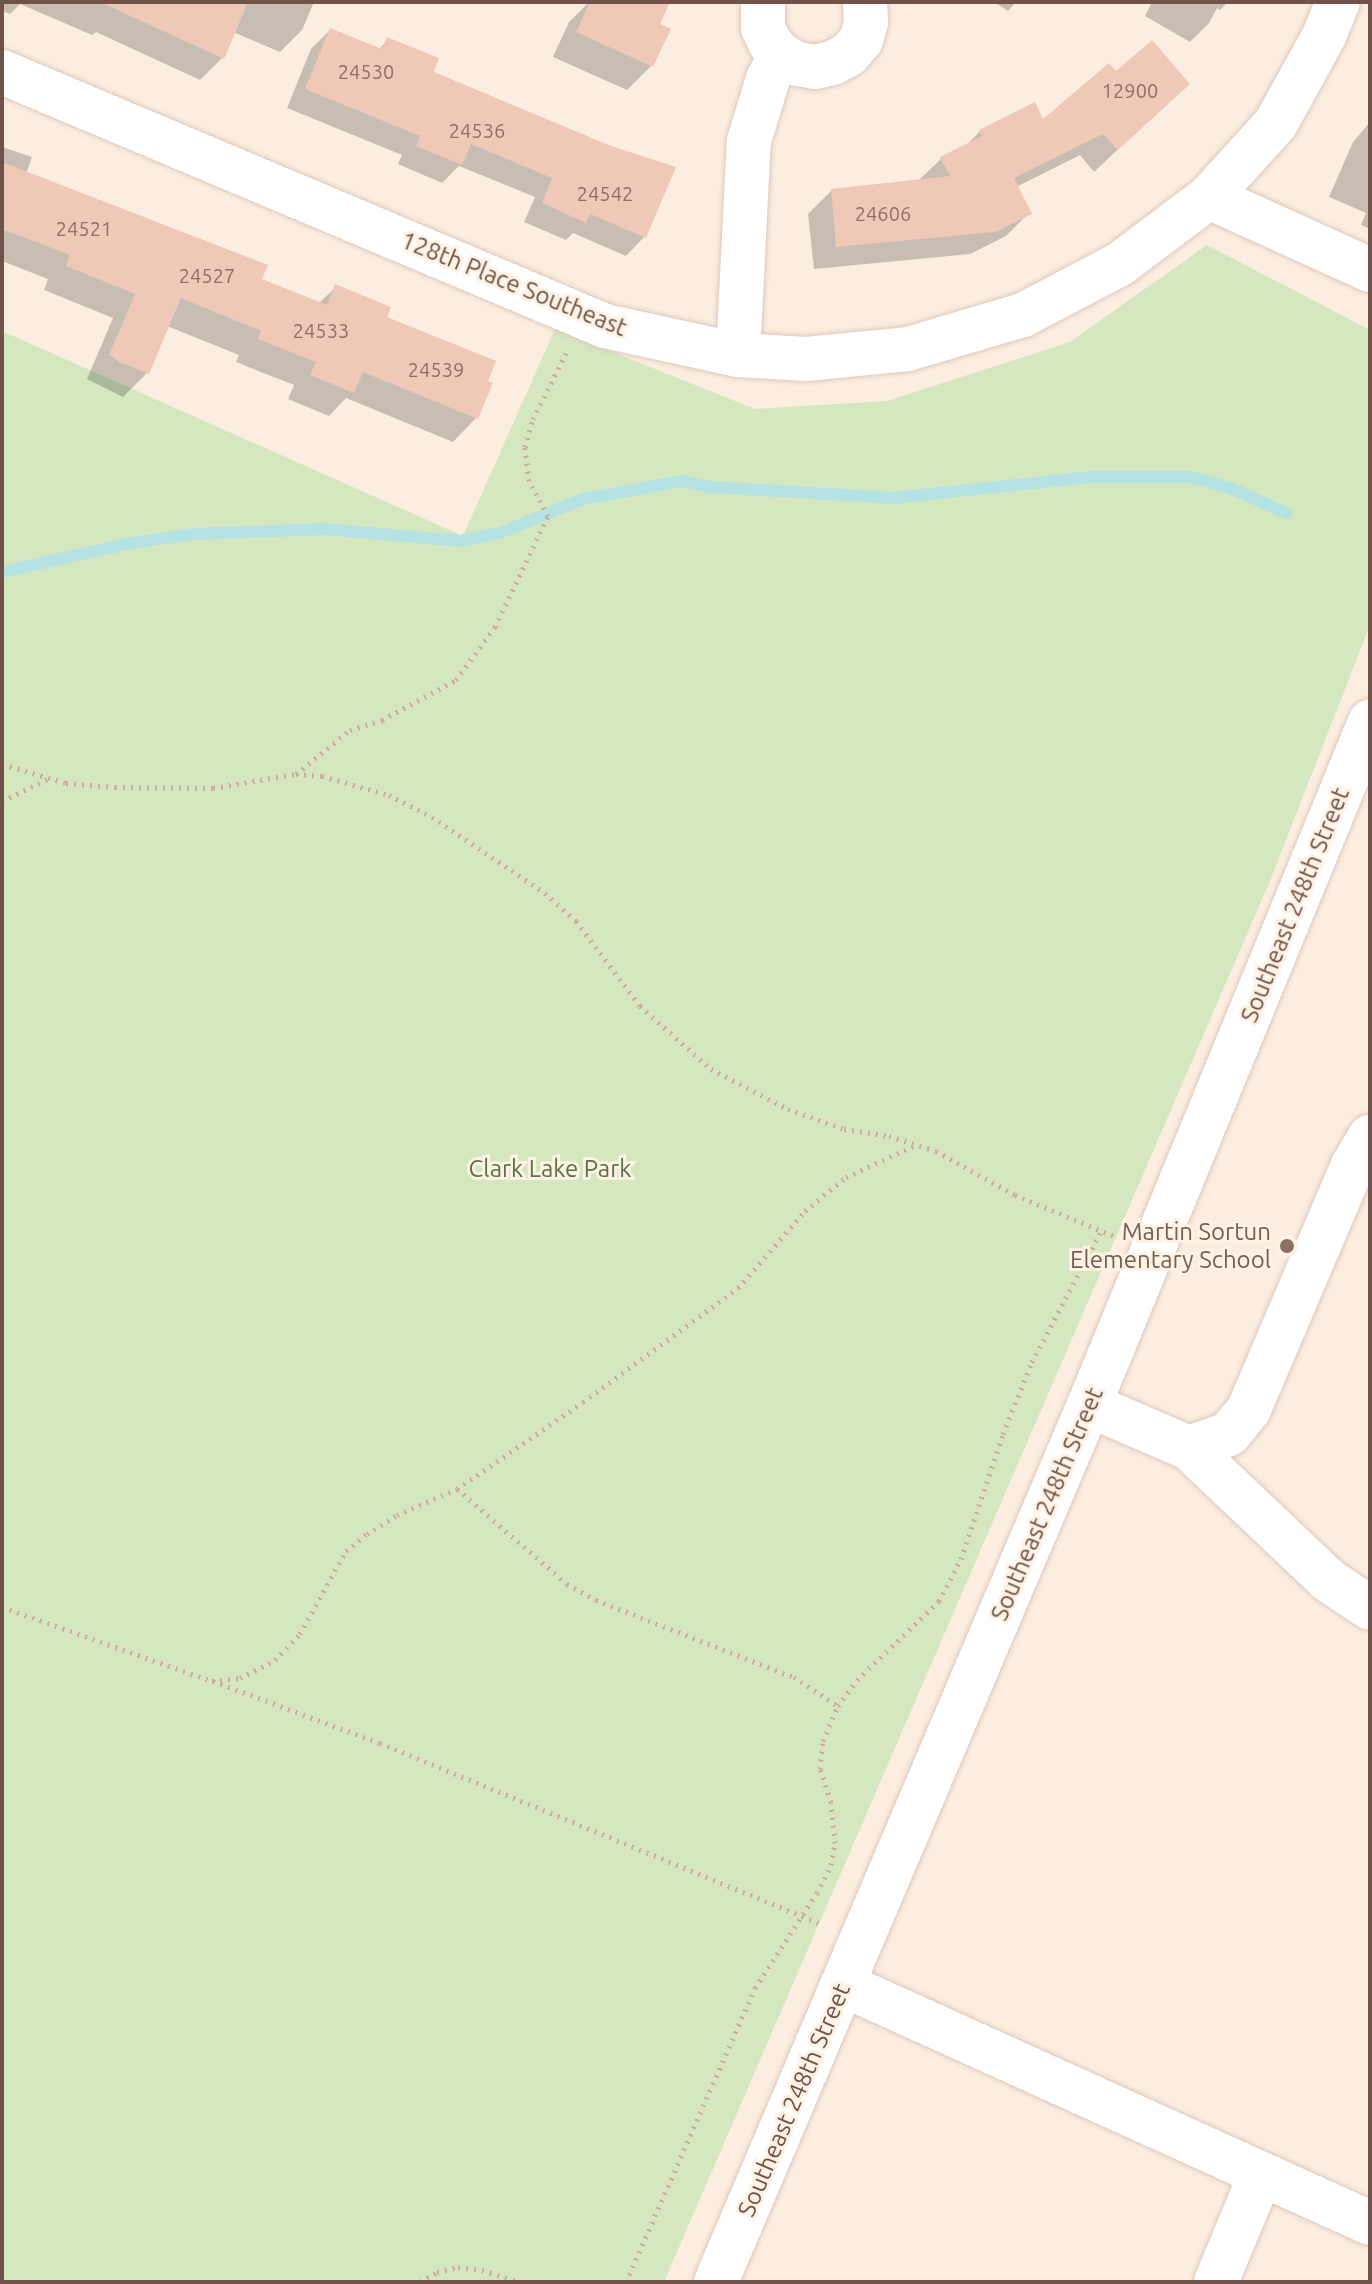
<!DOCTYPE html>
<html>
<head>
<meta charset="utf-8">
<style>
  body { margin:0 }
  #map { position:relative; width:1372px; height:2284px; overflow:hidden; background:#fbede0; font-family:Ubuntu,sans-serif }
  div>[style] { position:absolute }
  .green>* { inset:0; background:#d4e7bf }
  .shadow>* { inset:0; background:#0003 }
  .stream>* { height:12px; margin:-6px; padding:0 6px; transform-origin:6px; border-radius:6px; background:#b5e2e3 }
  .building>* { inset:0; background:#efc8b8 }
  .path>* { height:5px; margin-top:-2.5px; transform-origin:0; background:repeating-linear-gradient(90deg,#d3ab9c 0 2px,transparent 0 8px) }
  .roads { filter:drop-shadow(0 0 2px #dec9bc) drop-shadow(0 0 2px #dec9bc) }
  .minor>* { height:44px; margin:-22px; padding:0 22px; transform-origin:22px; border-radius:22px; background:#fff }
  .dots>* { width:22px; height:22px; translate:-50% -50%; box-sizing:border-box; border:4px solid #fef2e5; border-radius:50% }
  span { translate:-50% -50%; white-space:nowrap; text-align:center; line-height:1.15; -webkit-text-stroke:6px #fef2e5; paint-order:stroke }
  .number-label { font-size:20px; color:#907064 }
  .number-label span { -webkit-text-stroke-width:0 }
  .street-label { font-size:24px; color:#705248 }
  .park-label { font-size:24px; color:#567641 }
  .education-label { font-size:24px; color:#785e54 }
  .right { translate:-100% -50%; text-align:right }
  .frame { position:absolute; inset:0; border:4px solid #705248; pointer-events:none }
</style>
</head>
<body>
<div id="map">
  <div class="green">
    <i style="clip-path:polygon(1207px 245px,1370px 330px,1370px 625px,1270px 881px,664px 2282px,2px 2282px,2px 331px,463px 536px,555px 329px,755px 409px,887px 401px,1070px 342px)"></i>
  </div>
  <div class="shadow">
    <i style="clip-path:polygon(2px 2px,314px 2px,302px 30px,280px 52px,233px 32px,222px 58px,200px 80px,96px 32px,92px 35px,20px 4px,10px 14px,2px 11px)"></i>
    <i style="clip-path:polygon(589px 2px,668px 2px,658px 25px,651px 66px,627px 90px,553px 57px,569px 22px)"></i>
    <i style="clip-path:polygon(994px 2px,1016px 2px,1008px 11px)"></i>
    <i style="clip-path:polygon(1152px 2px,1228px 2px,1220px 10px,1217px 8px,1209px 23px,1190px 42px,1145px 16px)"></i>
    <i style="clip-path:polygon(330px 30px,378px 50px,388px 40px,644px 237px,626px 256px,573px 233px,566px 240px,524px 222px,535px 197px,459px 166px,442px 183px,398px 164px,402px 155px,287px 108px,311px 49px)"></i>
    <i style="clip-path:polygon(1116px 74px,1164px 106px,1094px 172px,1080px 155px,1016px 187px,1029px 213px,1006px 236px,970px 254px,814px 269px,808px 214px,832px 190px,918px 181px,942px 158px,965px 147px,980px 131px,1043px 122px)"></i>
    <i style="clip-path:polygon(1370px 122px,1370px 229px,1361px 225px,1366px 213px,1329px 197px,1353px 142px)"></i>
    <i style="clip-path:polygon(2px 147px,32px 157px,26px 174px,259px 280px,318px 304px,336px 287px,384px 318px,476px 418px,453px 442px,346px 398px,329px 416px,288px 399px,294px 385px,236px 362px,239px 355px,167px 326px,147px 373px,123px 397px,87px 379px,113px 318px,44px 290px,48px 279px,2px 261px)"></i>
  </div>
  <div class="stream">
    <i style="left:2px;top:572px;width:127px;rotate:-12.7deg"></i>
    <i style="left:126px;top:544px;width:69px;rotate:-8.4deg"></i>
    <i style="left:194px;top:534px;width:130px;rotate:-2.2deg"></i>
    <i style="left:324px;top:529px;width:137px;rotate:5deg"></i>
    <i style="left:460px;top:541px;width:41px;rotate:-11.3deg"></i>
    <i style="left:500px;top:533px;width:90px;rotate:-22.3deg"></i>
    <i style="left:583px;top:499px;width:102px;rotate:-10.2deg"></i>
    <i style="left:683px;top:481px;width:28px;rotate:13deg"></i>
    <i style="left:710px;top:487px;width:184px;rotate:3.4deg"></i>
    <i style="left:894px;top:498px;width:198px;rotate:-6.1deg"></i>
    <i style="left:1091px;top:477px;width:99px"></i>
    <i style="left:1190px;top:477px;width:39px;rotate:15deg"></i>
    <i style="left:1228px;top:487px;width:64px;rotate:24.1deg"></i>
  </div>
  <div class="building">
    <i style="clip-path:polygon(100px 2px,248px 2px,224px 59px)"></i>
    <i style="clip-path:polygon(590px 2px,670px 2px,660px 24px,671px 29px,653px 67px,576px 32px)"></i>
    <i style="clip-path:polygon(330px 28px,382px 49px,387px 37px,439px 58px,434px 72px,611px 146px,676px 167px,646px 238px,590px 214px,586px 223px,542px 203px,552px 178px,471px 144px,462px 165px,416px 146px,420px 136px,305px 89px)"></i>
    <i style="clip-path:polygon(1152px 40px,1190px 84px,1118px 150px,1103px 134px,1014px 178px,1032px 214px,995px 232px,836px 247px,831px 189px,950px 176px,940px 157px,982px 136px,979px 130px,1035px 102px,1043px 119px,1109px 63px,1116px 71px)"></i>
    <i style="clip-path:polygon(2px 162px,268px 265px,262px 279px,327px 305px,335px 284px,391px 307px,387px 317px,496px 361px,488px 381px,493px 383px,478px 419px,363px 372px,354px 393px,310px 375px,316px 362px,258px 339px,261px 331px,181px 298px,149px 374px,120px 362px,109px 355px,135px 294px,66px 266px,70px 255px,2px 229px)"></i>
  </div>
  <div class="path">
    <i style="left:2px;top:764px;width:67px;rotate:16.5deg"></i>
    <i style="left:66px;top:783px;width:49px;rotate:4.7deg"></i>
    <i style="left:115px;top:787px;width:98px;rotate:0.6deg"></i>
    <i style="left:213px;top:788px;width:84px;rotate:-9.6deg"></i>
    <i style="left:296px;top:774px;width:26px;rotate:4deg"></i>
    <i style="left:322px;top:776px;width:70px;rotate:15.8deg"></i>
    <i style="left:389px;top:795px;width:48px;rotate:27.1deg"></i>
    <i style="left:432px;top:817px;width:136px;rotate:33.9deg"></i>
    <i style="left:545px;top:893px;width:42px;rotate:42.1deg"></i>
    <i style="left:576px;top:921px;width:106px;rotate:53deg"></i>
    <i style="left:640px;top:1006px;width:95px;rotate:41.6deg"></i>
    <i style="left:711px;top:1069px;width:87px;rotate:27.5deg"></i>
    <i style="left:788px;top:1109px;width:59px;rotate:19.7deg"></i>
    <i style="left:844px;top:1129px;width:46px;rotate:8.8deg"></i>
    <i style="left:889px;top:1136px;width:49px;rotate:17.7deg"></i>
    <i style="left:936px;top:1151px;width:90px;rotate:29.1deg"></i>
    <i style="left:1015px;top:1195px;width:107px;rotate:22.5deg"></i>
    <i style="left:296px;top:774px;width:70px;rotate:-39.2deg"></i>
    <i style="left:350px;top:730px;width:34px;rotate:-17deg"></i>
    <i style="left:382px;top:720px;width:84px;rotate:-28.4deg"></i>
    <i style="left:456px;top:680px;width:66px;rotate:-53.7deg"></i>
    <i style="left:495px;top:627px;width:123px;rotate:-64.5deg"></i>
    <i style="left:548px;top:516px;width:40px;rotate:-118deg"></i>
    <i style="left:529px;top:481px;width:34px;rotate:-97deg"></i>
    <i style="left:525px;top:447px;width:29px;rotate:-74deg"></i>
    <i style="left:533px;top:419px;width:74px;rotate:-63.4deg"></i>
    <i style="left:2px;top:801px;width:51px;rotate:-25.6deg"></i>
    <i style="left:457px;top:1489px;width:145px;rotate:40.8deg"></i>
    <i style="left:567px;top:1584px;width:33px;rotate:29deg"></i>
    <i style="left:596px;top:1600px;width:212px;rotate:21.3deg"></i>
    <i style="left:794px;top:1677px;width:53px;rotate:33.4deg"></i>
    <i style="left:2px;top:1607px;width:223px;rotate:19.4deg"></i>
    <i style="left:212px;top:1681px;width:28px;rotate:-6deg"></i>
    <i style="left:240px;top:1678px;width:39px;rotate:-27deg"></i>
    <i style="left:275px;top:1660px;width:36px;rotate:-46deg"></i>
    <i style="left:300px;top:1634px;width:95px;rotate:-61deg"></i>
    <i style="left:346px;top:1551px;width:27px;rotate:-39deg"></i>
    <i style="left:367px;top:1534px;width:36px;rotate:-32deg"></i>
    <i style="left:397px;top:1515px;width:65px;rotate:-23.4deg"></i>
    <i style="left:457px;top:1489px;width:153px;rotate:-34.6deg"></i>
    <i style="left:583px;top:1402px;width:192px;rotate:-36.3deg"></i>
    <i style="left:738px;top:1288px;width:102px;rotate:-49deg"></i>
    <i style="left:805px;top:1211px;width:53px;rotate:-39.7deg"></i>
    <i style="left:846px;top:1177px;width:77px;rotate:-24.6deg"></i>
    <i style="left:213px;top:1681px;width:178px;rotate:20.4deg"></i>
    <i style="left:380px;top:1743px;width:480px;rotate:22.3deg"></i>
    <i style="left:420px;top:2282px;width:20px;rotate:-30deg"></i>
    <i style="left:437px;top:2272px;width:22px;rotate:-13deg"></i>
    <i style="left:458px;top:2267px;width:24px;rotate:7deg"></i>
    <i style="left:482px;top:2270px;width:39px;rotate:18deg"></i>
    <i style="left:626px;top:2282px;width:321px;rotate:-66.3deg"></i>
    <i style="left:755px;top:1988px;width:113px;rotate:-56.9deg"></i>
    <i style="left:817px;top:1893px;width:31px;rotate:-63deg"></i>
    <i style="left:831px;top:1865px;width:22px;rotate:-80deg"></i>
    <i style="left:835px;top:1843px;width:41px;rotate:-95.6deg"></i>
    <i style="left:831px;top:1802px;width:35px;rotate:-108deg"></i>
    <i style="left:820px;top:1769px;width:28px;rotate:-84deg"></i>
    <i style="left:823px;top:1741px;width:38px;rotate:-67deg"></i>
    <i style="left:838px;top:1706px;width:32px;rotate:-54deg"></i>
    <i style="left:857px;top:1680px;width:114px;rotate:-43.9deg"></i>
    <i style="left:939px;top:1601px;width:47px;rotate:-62.4deg"></i>
    <i style="left:961px;top:1559px;width:132px;rotate:-71.4deg"></i>
    <i style="left:1003px;top:1434px;width:78px;rotate:-68.1deg"></i>
    <i style="left:1032px;top:1362px;width:148px;rotate:-62.2deg"></i>
  </div>
  <div class="roads">
    <div class="minor">
      <i style="left:763px;top:2px;width:26px;rotate:90deg"></i>
      <i style="left:763px;top:28px;width:17px;rotate:65deg"></i>
      <i style="left:770px;top:43px;width:16px;rotate:47deg"></i>
      <i style="left:781px;top:55px;width:18px;rotate:29deg"></i>
      <i style="left:797px;top:64px;width:18px;rotate:9deg"></i>
      <i style="left:815px;top:67px;width:18px;rotate:-13deg"></i>
      <i style="left:833px;top:63px;width:18px;rotate:-29deg"></i>
      <i style="left:849px;top:54px;width:18px;rotate:-49deg"></i>
      <i style="left:861px;top:40px;width:19px;rotate:-74deg"></i>
      <i style="left:866px;top:22px;width:20px;rotate:-93deg"></i>
      <i style="left:2px;top:72px;width:654px;rotate:22.84deg"></i>
      <i style="left:605px;top:326px;width:136px;rotate:12.3deg"></i>
      <i style="left:738px;top:355px;width:68px;rotate:3.4deg"></i>
      <i style="left:806px;top:359px;width:102px;rotate:-5.6deg"></i>
      <i style="left:908px;top:349px;width:120px;rotate:-16.5deg"></i>
      <i style="left:1023px;top:315px;width:110px;rotate:-27.7deg"></i>
      <i style="left:1120px;top:264px;width:111px;rotate:-37deg"></i>
      <i style="left:1209px;top:197px;width:100px;rotate:-47.8deg"></i>
      <i style="left:1276px;top:123px;width:99px;rotate:-61.1deg"></i>
      <i style="left:1324px;top:36px;width:37px;rotate:-68deg"></i>
      <i style="left:1209px;top:197px;width:177px;rotate:24.4deg"></i>
      <i style="left:738px;top:355px;width:214px;rotate:-87.1deg"></i>
      <i style="left:749px;top:141px;width:65px;rotate:-73deg"></i>
      <i style="left:768px;top:79px;width:27px;rotate:-62deg"></i>
      <i style="left:1089px;top:1405px;width:109px;rotate:23.3deg"></i>
      <i style="left:1189px;top:1448px;width:192px;rotate:43.5deg"></i>
      <i style="left:1328px;top:1580px;width:50px;rotate:33.7deg"></i>
      <i style="left:1189px;top:1448px;width:42px;rotate:-19.3deg"></i>
      <i style="left:1229px;top:1434px;width:32px;rotate:-51deg"></i>
      <i style="left:1249px;top:1409px;width:265px;rotate:-66.9deg"></i>
      <i style="left:1353px;top:1165px;width:33px;rotate:-59deg"></i>
      <i style="left:844px;top:1985px;width:577px;rotate:24.35deg"></i>
      <i style="left:716px;top:2282px;width:953px;rotate:-66.96deg"></i>
      <i style="left:1089px;top:1405px;width:739px;rotate:-67.64deg"></i>
      <i style="left:1216px;top:2282px;width:117px;rotate:-67.4deg"></i>
    </div>
  </div>
  <div class="dots">
    <i style="left:1287px;top:1246px;background:#8d6e63"></i>
  </div>
  <div class="number-label">
    <span style="left:366px;top:71px">24530</span>
    <span style="left:1130px;top:90px">12900</span>
    <span style="left:477px;top:130px">24536</span>
    <span style="left:605px;top:193px">24542</span>
    <span style="left:883px;top:213px">24606</span>
    <span style="left:84px;top:228px">24521</span>
    <span style="left:207px;top:275px">24527</span>
    <span style="left:321px;top:330px">24533</span>
    <span style="left:436px;top:369px">24539</span>
  </div>
  <div class="street-label">
    <span style="left:514px;top:284px;rotate:22deg">128th Place Southeast</span>
    <span style="left:1295px;top:905px;rotate:-68deg">Southeast 248th Street</span>
    <span style="left:1047px;top:1504px;rotate:-67deg">Southeast 248th Street</span>
    <span style="left:794px;top:2100px;rotate:-67deg">Southeast 248th Street</span>
  </div>
  <div class="park-label">
    <span style="left:550px;top:1169px">Clark Lake Park</span>
  </div>
  <div class="education-label">
    <span class="right" style="left:1271px;top:1246px">Martin Sortun<br>Elementary School</span>
  </div>
  <div class="frame"></div>
</div>
</body>
</html>
